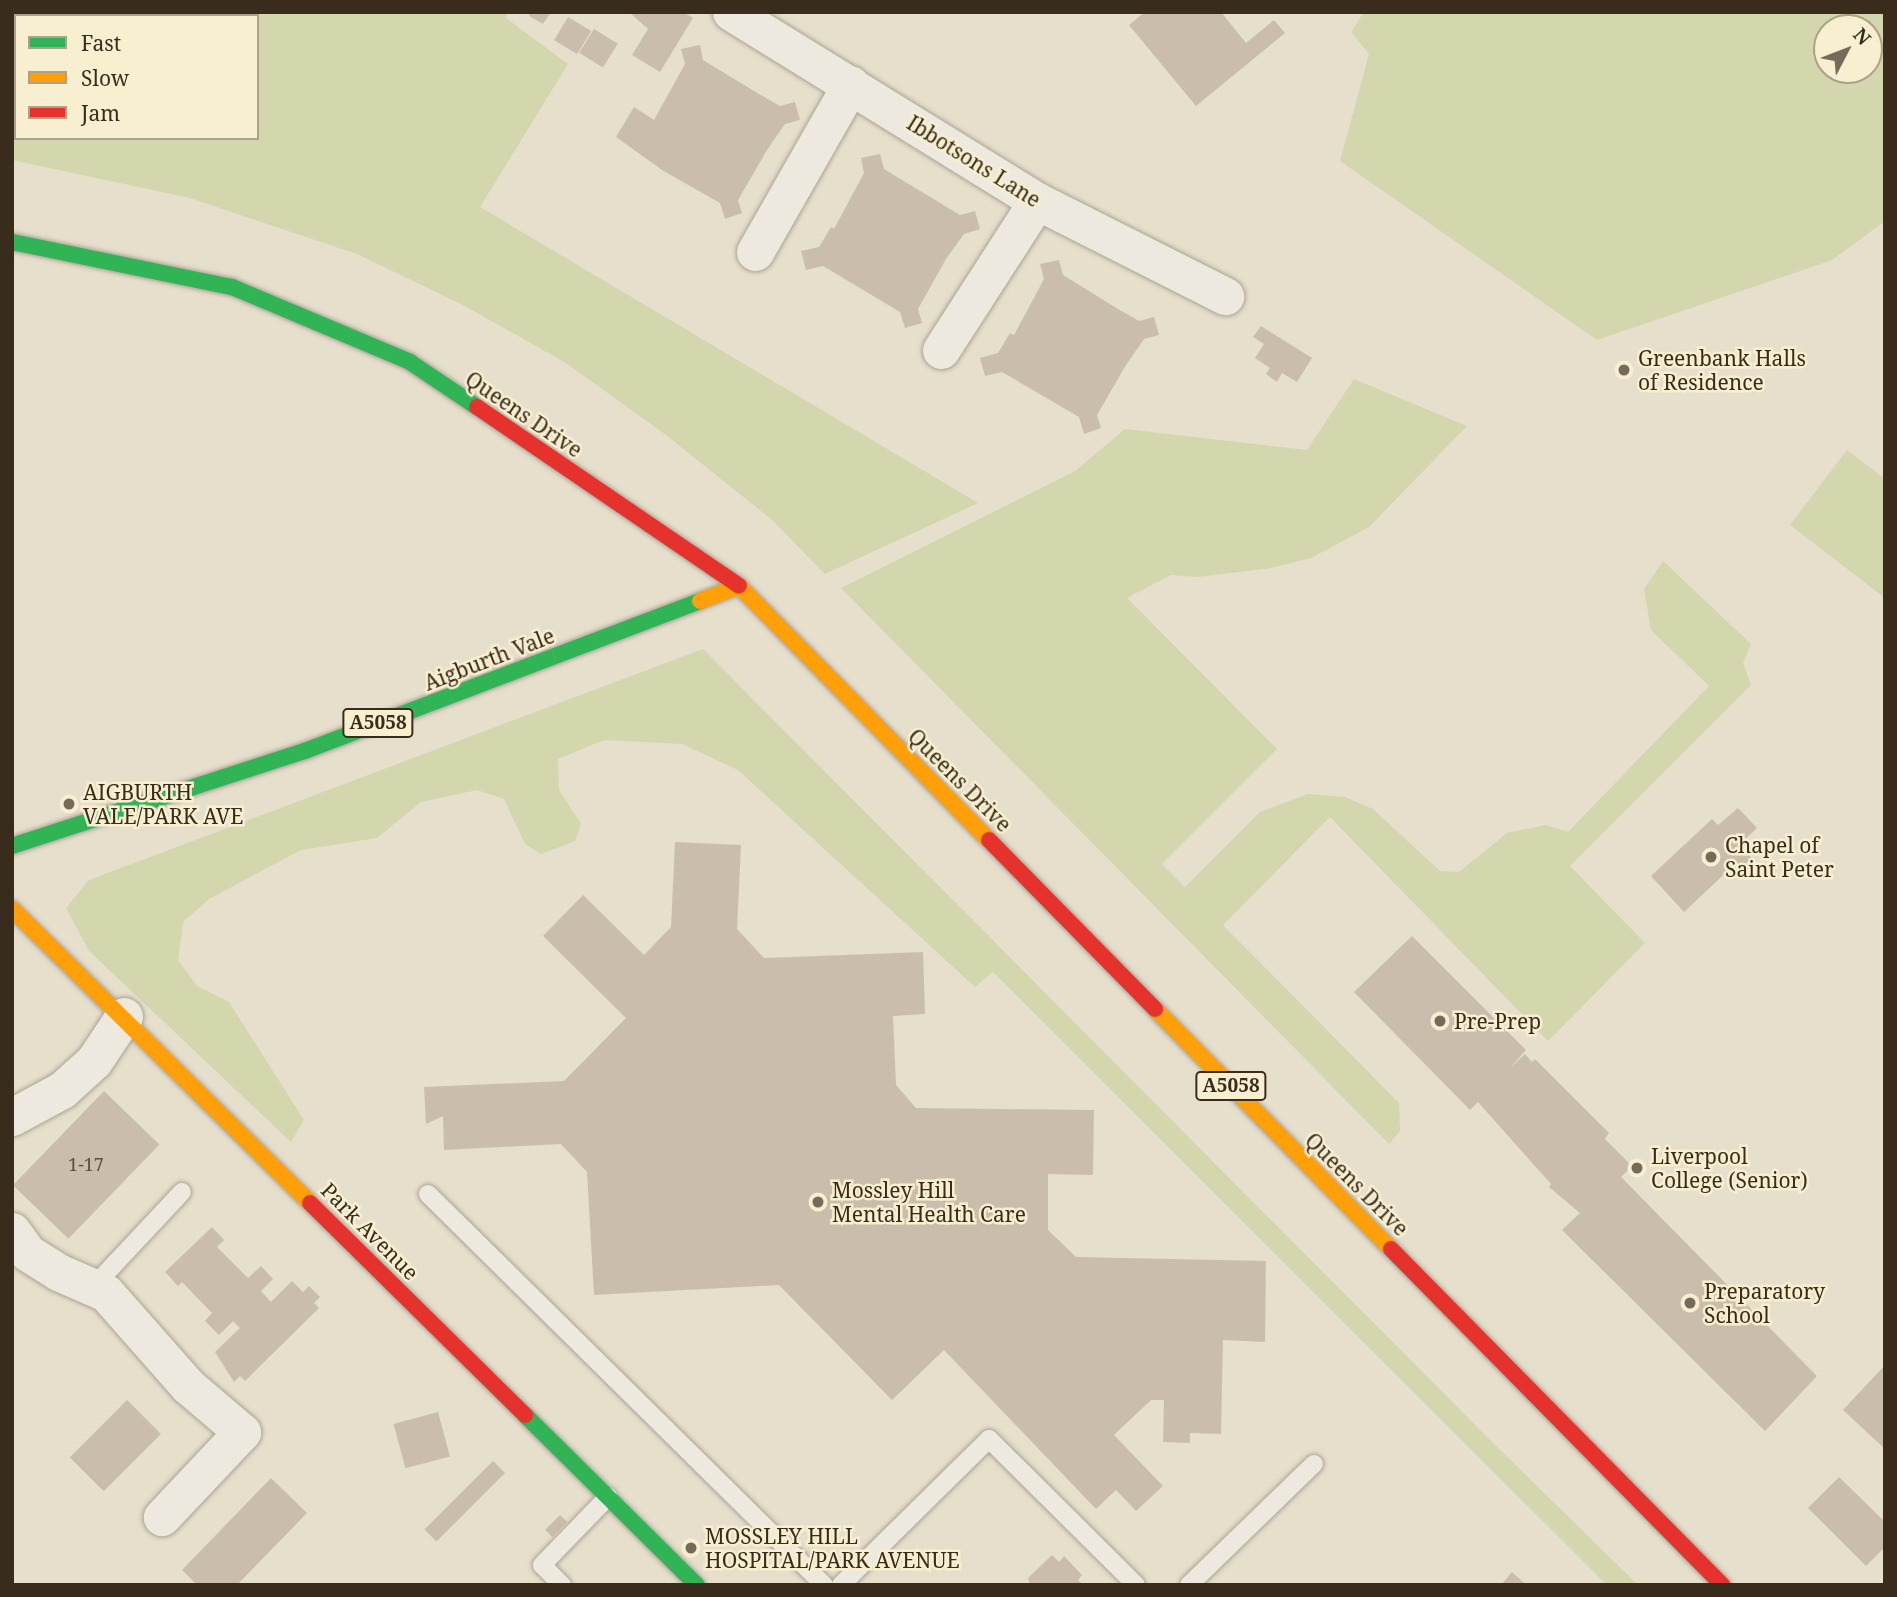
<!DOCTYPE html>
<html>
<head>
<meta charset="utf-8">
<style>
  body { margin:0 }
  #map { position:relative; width:1897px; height:1597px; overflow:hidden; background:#e6dfcc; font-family:"Noto Serif",serif }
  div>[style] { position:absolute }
  .green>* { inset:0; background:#d4d6ad }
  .building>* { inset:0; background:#cabdac; transform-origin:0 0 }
  .roads { filter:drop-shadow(0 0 2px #aba495) drop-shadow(0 0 2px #aba495) }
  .lane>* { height:18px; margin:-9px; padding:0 9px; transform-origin:9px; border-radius:9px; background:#ede9de }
  .street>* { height:37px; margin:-18.5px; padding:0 18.5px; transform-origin:18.5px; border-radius:18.5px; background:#ede9de }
  .fast>* { height:16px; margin:-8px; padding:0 8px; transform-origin:8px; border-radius:8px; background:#30b455 }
  .slow>* { height:16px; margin:-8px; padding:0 8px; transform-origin:8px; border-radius:8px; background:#ff9f0a }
  .jam>* { height:16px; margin:-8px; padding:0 8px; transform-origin:8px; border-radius:8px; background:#e5322d }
  .dots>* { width:19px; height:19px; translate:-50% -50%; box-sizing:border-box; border:4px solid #f8efd1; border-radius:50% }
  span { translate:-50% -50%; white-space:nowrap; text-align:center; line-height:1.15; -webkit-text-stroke:5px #f8efd1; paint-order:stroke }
  .number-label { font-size:18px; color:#5e5040 }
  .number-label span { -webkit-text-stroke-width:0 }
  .shield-label span { padding:2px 5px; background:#f8efd1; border:2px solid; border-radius:5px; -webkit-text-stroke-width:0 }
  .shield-label { font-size:19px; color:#3a2c1c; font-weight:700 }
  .street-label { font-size:21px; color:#3a2c1c }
  .poi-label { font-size:21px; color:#3a2c1c }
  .left { translate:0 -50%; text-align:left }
  .frame { position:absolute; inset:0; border:14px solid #3a2c1c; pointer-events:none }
  .legend { position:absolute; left:14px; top:14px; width:245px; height:126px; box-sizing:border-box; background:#f8efd1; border:2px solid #aca189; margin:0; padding:9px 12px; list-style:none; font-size:21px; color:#3a2c1c }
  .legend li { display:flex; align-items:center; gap:14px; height:35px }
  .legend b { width:35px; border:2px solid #aca189 }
  .north { position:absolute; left:1813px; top:14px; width:70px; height:70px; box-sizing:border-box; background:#f8efd1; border:2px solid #aca189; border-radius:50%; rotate:48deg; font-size:19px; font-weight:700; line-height:28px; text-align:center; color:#3a2c1c }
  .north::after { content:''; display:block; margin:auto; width:24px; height:32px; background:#766b5a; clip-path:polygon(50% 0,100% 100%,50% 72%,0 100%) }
</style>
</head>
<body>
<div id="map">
  <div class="green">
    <i style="clip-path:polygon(evenodd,12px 12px,508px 12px,506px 18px,568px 64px,480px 207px,978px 503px,825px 574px,771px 519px,666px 435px,566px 363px,463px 305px,357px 254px,190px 198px,12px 160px,12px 12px,16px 16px,257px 16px,257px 138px,16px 138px,16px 16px)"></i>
    <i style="clip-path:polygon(evenodd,1364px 12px,1885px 12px,1885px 221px,1832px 260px,1597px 340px,1340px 161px,1369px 54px,1351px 32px,1364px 12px,1869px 28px,1869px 70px,1827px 70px,1827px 28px,1869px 28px)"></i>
    <i style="clip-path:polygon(1354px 379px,1467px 426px,1369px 527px,1311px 558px,1271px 568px,1198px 577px,1171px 575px,1127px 598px,1277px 749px,1162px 864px,1185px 887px,1260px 812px,1308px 794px,1345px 797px,1373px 809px,1440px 871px,1459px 872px,1507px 833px,1546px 825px,1568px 832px,1709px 686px,1651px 630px,1644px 589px,1663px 561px,1751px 644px,1743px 663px,1751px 685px,1570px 866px,1645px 943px,1548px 1041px,1330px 817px,1223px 925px,1399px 1103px,1400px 1131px,1389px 1144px,841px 588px,1075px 471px,1125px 429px,1307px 450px)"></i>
    <i style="clip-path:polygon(1847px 450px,1885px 479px,1885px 598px,1790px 525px)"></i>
    <i style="clip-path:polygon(703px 649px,1493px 1443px,1638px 1585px,1607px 1585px,993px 972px,975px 987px,738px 770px,682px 744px,604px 740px,558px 759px,559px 790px,581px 824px,575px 841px,541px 854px,525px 844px,504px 799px,477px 790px,421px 802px,377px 838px,301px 850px,209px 899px,183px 922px,178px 960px,197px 986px,229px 1002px,304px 1120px,291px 1142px,89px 951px,66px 908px,89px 880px)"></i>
  </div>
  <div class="building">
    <i style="clip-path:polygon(531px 12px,551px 12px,543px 24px,529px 16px)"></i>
    <i style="clip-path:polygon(629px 12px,683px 12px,693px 18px,660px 72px,632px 55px,648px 29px)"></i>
    <i style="clip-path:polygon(1145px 12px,1221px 12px,1246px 43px,1274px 20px,1285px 33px,1196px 106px,1129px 25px)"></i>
    <i style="left:568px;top:17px;width:27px;height:27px;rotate:31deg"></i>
    <i style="left:594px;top:29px;width:28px;height:28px;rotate:32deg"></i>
    <i style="clip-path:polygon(700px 45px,703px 60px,759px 94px,780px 106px,795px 102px,800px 120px,785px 124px,767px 150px,738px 200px,742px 213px,725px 219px,720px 203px,662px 170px,616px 137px,634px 107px,654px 120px,685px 64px,681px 49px)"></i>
    <i style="clip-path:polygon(880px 154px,884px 169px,917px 189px,960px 215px,975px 211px,980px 229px,964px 234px,946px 259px,918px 309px,922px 323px,905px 328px,900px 312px,823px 266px,806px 270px,801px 251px,819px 247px,831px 227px,834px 229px,864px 173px,861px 158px)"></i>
    <i style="clip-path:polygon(1059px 260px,1063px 275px,1118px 309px,1139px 321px,1154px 317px,1159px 335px,1144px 339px,1126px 365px,1097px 415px,1101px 428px,1084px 434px,1079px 417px,1002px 372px,985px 376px,980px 358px,998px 353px,1010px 333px,1014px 335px,1044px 279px,1040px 264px)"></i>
    <i style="clip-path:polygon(1261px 326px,1312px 358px,1297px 382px,1282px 373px,1277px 382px,1266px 374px,1270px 368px,1255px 358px,1264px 344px,1253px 337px)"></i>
    <i style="clip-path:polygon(1738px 808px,1757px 828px,1739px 845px,1754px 860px,1740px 873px,1733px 866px,1684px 912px,1651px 876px,1712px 819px,1718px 825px)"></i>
    <i style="clip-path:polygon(675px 842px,741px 845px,737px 929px,764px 958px,923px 952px,925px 1014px,893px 1016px,896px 1085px,916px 1108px,1094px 1110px,1093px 1175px,1048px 1174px,1048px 1230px,1076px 1257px,1266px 1261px,1265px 1342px,1223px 1340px,1221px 1434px,1190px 1433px,1190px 1443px,1163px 1442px,1164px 1400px,1151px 1400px,1114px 1435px,1163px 1486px,1136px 1511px,1116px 1490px,1096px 1509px,944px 1350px,892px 1400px,779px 1285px,594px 1295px,587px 1172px,561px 1144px,444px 1150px,443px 1116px,426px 1124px,424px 1087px,564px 1081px,626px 1018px,543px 936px,583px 895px,644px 955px,671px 927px)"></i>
    <i style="clip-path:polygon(1412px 936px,1526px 1050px,1510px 1068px,1525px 1054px,1532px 1062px,1535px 1059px,1609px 1133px,1605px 1139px,1632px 1166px,1621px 1177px,1817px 1376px,1765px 1431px,1562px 1230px,1580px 1213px,1549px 1187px,1551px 1184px,1478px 1102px,1470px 1110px,1354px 992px)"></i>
    <i style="left:104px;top:1091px;width:77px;height:131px;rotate:44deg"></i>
    <i style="clip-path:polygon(212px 1227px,224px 1240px,217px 1247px,248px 1278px,261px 1266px,273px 1279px,261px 1291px,271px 1302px,292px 1281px,303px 1292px,309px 1286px,320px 1297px,314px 1303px,319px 1308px,245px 1381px,240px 1376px,234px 1382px,215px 1352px,240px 1328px,233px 1321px,219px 1335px,205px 1321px,212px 1313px,182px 1282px,178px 1286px,165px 1272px)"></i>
    <i style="clip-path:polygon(1885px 1365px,1885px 1449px,1843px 1410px)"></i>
    <i style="left:127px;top:1400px;width:48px;height:81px;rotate:45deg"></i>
    <i style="left:438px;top:1412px;width:46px;height:46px;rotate:75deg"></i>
    <i style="left:493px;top:1461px;width:17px;height:97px;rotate:45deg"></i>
    <i style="clip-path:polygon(1839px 1477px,1885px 1522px,1885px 1547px,1866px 1566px,1808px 1508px)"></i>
    <i style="clip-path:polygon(271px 1478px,307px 1513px,237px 1585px,197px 1585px,182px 1570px)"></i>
    <i style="left:560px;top:1515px;width:10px;height:21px;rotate:45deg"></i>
    <i style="clip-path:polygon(1052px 1555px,1059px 1562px,1064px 1556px,1082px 1575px,1078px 1580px,1083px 1585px,1030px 1585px,1028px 1578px)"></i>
    <i style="clip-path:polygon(1512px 1572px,1526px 1585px,1501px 1585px)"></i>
  </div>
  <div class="roads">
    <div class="lane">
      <i style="left:428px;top:1194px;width:557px;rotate:44.64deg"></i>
      <i style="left:93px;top:1287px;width:130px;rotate:-46.9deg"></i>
      <i style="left:562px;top:1585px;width:28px;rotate:-135deg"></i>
      <i style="left:542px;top:1565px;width:95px;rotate:-45.9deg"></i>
      <i style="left:841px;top:1585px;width:208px;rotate:-44.6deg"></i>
      <i style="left:989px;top:1439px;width:207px;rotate:44.8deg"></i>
      <i style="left:1189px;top:1585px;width:174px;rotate:-44.1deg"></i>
    </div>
    <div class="street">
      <i style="left:731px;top:12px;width:360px;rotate:31.7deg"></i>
      <i style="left:1037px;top:201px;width:211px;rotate:26.8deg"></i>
      <i style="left:755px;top:252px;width:193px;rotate:-60.3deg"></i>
      <i style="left:941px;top:350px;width:177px;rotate:-57.2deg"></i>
      <i style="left:12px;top:1117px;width:57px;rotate:-28.4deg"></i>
      <i style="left:62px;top:1090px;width:43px;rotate:-42.2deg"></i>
      <i style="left:94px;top:1061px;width:54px;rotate:-56.3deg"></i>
      <i style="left:12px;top:1231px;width:27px;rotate:54deg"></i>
      <i style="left:28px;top:1253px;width:36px;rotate:32deg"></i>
      <i style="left:58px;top:1272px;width:52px;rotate:23.6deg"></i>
      <i style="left:106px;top:1293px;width:124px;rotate:48.6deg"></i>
      <i style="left:188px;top:1386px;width:71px;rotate:40.4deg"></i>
      <i style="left:242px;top:1432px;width:117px;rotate:133.3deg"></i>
    </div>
    <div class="fast">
      <i style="left:12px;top:242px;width:225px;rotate:11.6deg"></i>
      <i style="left:232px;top:287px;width:193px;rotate:22.8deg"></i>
      <i style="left:410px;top:362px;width:81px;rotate:33.9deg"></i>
      <i style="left:12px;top:846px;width:308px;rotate:-18deg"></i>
      <i style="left:305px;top:751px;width:423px;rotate:-20.8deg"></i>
      <i style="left:525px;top:1415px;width:242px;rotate:44.7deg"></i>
    </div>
    <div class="slow">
      <i style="left:700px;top:601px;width:42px;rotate:-21deg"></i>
      <i style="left:739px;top:586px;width:356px;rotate:45.5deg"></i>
      <i style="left:12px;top:909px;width:419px;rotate:44.6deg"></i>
      <i style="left:1155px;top:1009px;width:337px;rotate:45.5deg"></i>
    </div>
    <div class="jam">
      <i style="left:477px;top:407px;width:317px;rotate:34.3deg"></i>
      <i style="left:989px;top:840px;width:237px;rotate:45.5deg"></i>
      <i style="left:310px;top:1203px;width:302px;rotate:44.6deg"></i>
      <i style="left:1391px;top:1249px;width:472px;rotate:45.4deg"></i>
    </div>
  </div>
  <div class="dots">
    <i style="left:1624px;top:370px;background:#766b5a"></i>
    <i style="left:69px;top:804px;background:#766b5a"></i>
    <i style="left:1711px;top:857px;background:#766b5a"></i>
    <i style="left:1440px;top:1021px;background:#766b5a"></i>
    <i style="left:1637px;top:1168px;background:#766b5a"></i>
    <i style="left:818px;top:1202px;background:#766b5a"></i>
    <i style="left:1690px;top:1303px;background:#766b5a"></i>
    <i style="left:691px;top:1548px;background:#766b5a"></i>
  </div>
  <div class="number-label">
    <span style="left:86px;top:1164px">1-17</span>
  </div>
  <div class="shield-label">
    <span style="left:378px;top:723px">A5058</span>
    <span style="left:1231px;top:1086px">A5058</span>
  </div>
  <div class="street-label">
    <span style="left:974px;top:161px;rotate:32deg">Ibbotsons Lane</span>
    <span style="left:524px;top:414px;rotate:34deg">Queens Drive</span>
    <span style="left:489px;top:659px;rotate:-21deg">Aigburth Vale</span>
    <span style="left:960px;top:780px;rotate:45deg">Queens Drive</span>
    <span style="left:1357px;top:1184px;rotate:45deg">Queens Drive</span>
    <span style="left:370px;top:1231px;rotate:45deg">Park Avenue</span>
  </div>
  <div class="poi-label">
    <span class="left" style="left:1638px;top:370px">Greenbank Halls<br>of Residence</span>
    <span class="left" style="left:83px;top:804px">AIGBURTH<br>VALE/PARK AVE</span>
    <span class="left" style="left:1725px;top:857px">Chapel of<br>Saint Peter</span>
    <span class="left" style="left:1454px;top:1021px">Pre-Prep</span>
    <span class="left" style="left:1651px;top:1168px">Liverpool<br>College (Senior)</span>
    <span class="left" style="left:832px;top:1202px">Mossley Hill<br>Mental Health Care</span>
    <span class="left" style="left:1704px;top:1303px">Preparatory<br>School</span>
    <span class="left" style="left:705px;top:1548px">MOSSLEY HILL<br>HOSPITAL/PARK AVENUE</span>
  </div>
  <div class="frame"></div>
  <ul class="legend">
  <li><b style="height:9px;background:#30b455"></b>Fast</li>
  <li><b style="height:9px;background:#ff9f0a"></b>Slow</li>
  <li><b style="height:9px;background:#e5322d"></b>Jam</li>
  </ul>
  <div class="north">N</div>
</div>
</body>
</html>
